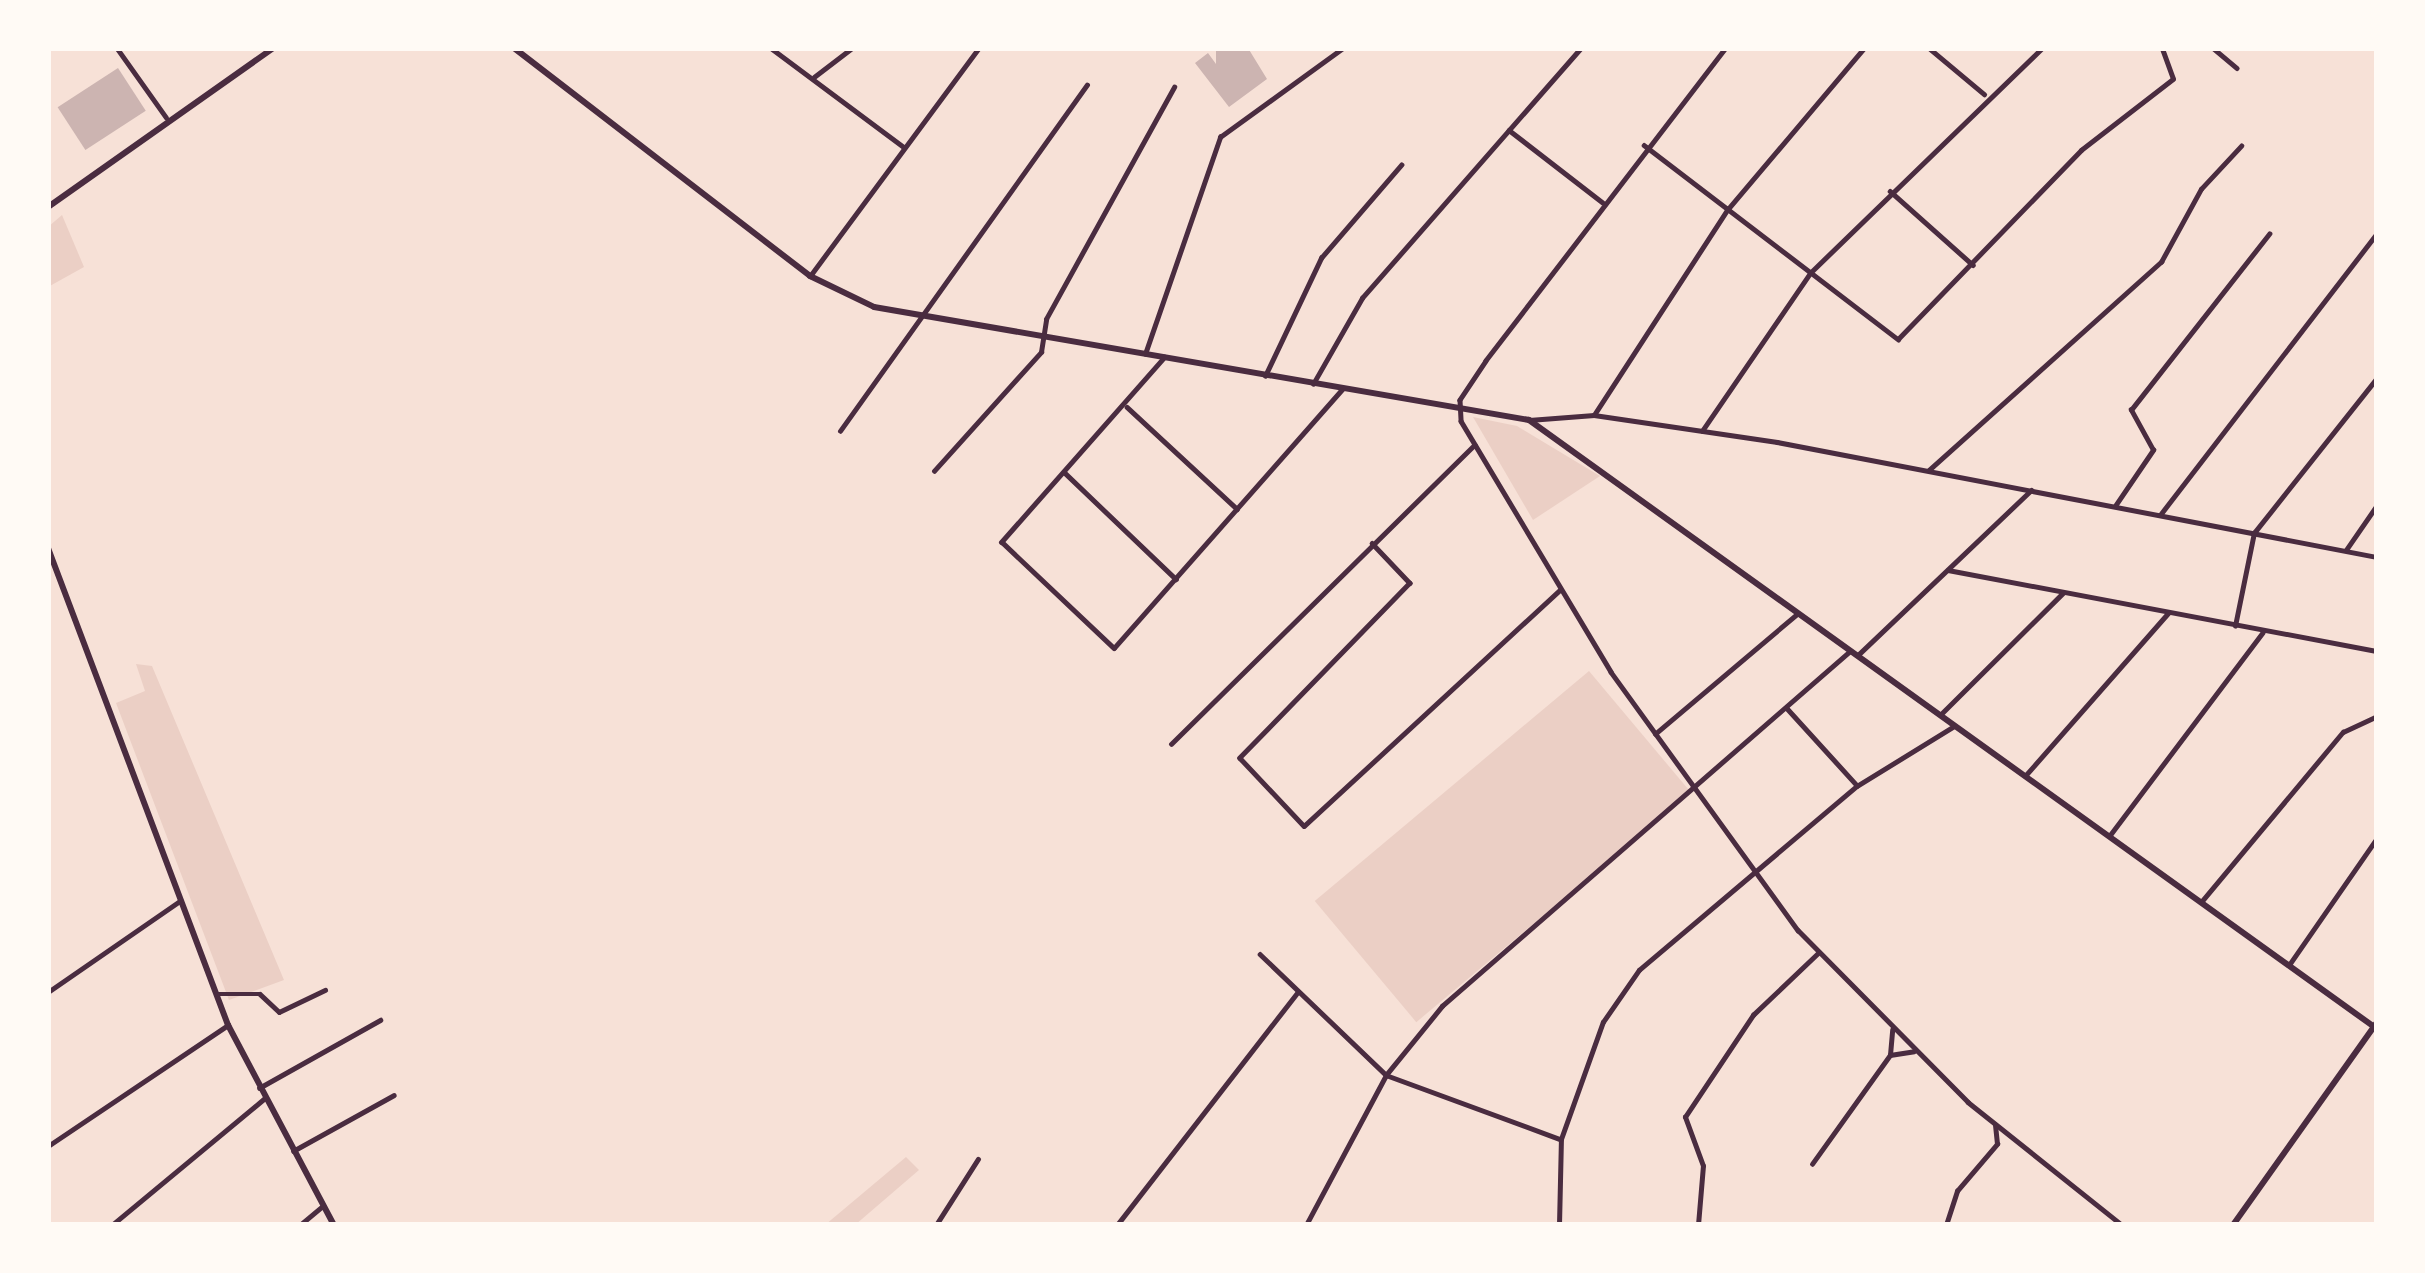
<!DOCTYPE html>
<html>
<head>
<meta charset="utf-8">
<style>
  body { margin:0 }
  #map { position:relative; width:2425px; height:1273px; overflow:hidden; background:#f7e1d7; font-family:Arial,sans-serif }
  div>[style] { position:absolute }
  .green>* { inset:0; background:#ebcfc5; transform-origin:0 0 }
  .building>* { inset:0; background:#ccb4b1; transform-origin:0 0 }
  .minor>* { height:4.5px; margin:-2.25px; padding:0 2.25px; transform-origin:2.25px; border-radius:2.25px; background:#4a2c40 }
  .tertiary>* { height:6px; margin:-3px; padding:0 3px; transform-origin:3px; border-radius:3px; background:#4a2c40 }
  .secondary>* { height:6px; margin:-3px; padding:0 3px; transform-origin:3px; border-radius:3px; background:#4a2c40 }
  span { translate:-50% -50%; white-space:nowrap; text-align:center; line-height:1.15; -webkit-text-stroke:10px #fffaf5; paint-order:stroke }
  .frame { position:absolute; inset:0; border:51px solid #fffaf5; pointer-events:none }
</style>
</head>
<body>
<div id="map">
  <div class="green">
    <i style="clip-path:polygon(62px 215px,84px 267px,48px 287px,48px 227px)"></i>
    <i style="clip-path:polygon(1473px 417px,1517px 426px,1600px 476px,1533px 520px)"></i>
    <i style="clip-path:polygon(136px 664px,152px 666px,284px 980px,229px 1000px,116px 703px,145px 691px)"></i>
    <i style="left:1589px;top:671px;width:158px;height:358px;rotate:50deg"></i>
    <i style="clip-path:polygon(906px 1157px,919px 1170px,855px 1225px,825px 1225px)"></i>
  </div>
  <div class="building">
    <i style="clip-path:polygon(1216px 48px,1248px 48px,1267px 79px,1229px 107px,1195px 63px,1208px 53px,1216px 64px)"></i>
    <i style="left:118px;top:68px;width:51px;height:72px;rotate:57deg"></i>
  </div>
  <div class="minor">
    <i style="left:117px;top:48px;width:85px;rotate:54.6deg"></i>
    <i style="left:771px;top:48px;width:166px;rotate:36.7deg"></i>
    <i style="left:1726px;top:48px;width:394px;rotate:127.5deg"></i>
    <i style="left:1486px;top:361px;width:47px;rotate:123.7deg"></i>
    <i style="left:1460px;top:400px;width:21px;rotate:87deg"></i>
    <i style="left:1461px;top:421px;width:292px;rotate:59.1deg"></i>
    <i style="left:1611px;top:672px;width:319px;rotate:54.1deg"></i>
    <i style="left:1798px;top:930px;width:242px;rotate:45.3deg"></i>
    <i style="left:1968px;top:1102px;width:197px;rotate:38.6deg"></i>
    <i style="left:1929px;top:48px;width:72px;rotate:39.9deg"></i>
    <i style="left:2213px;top:48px;width:31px;rotate:40deg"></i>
    <i style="left:814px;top:77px;width:48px;rotate:-37.3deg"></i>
    <i style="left:1509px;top:130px;width:118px;rotate:37.7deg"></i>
    <i style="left:1644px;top:145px;width:320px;rotate:37.4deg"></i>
    <i style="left:1898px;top:339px;width:263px;rotate:-45.9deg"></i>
    <i style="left:2081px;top:150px;width:116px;rotate:-37.7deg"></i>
    <i style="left:2173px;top:79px;width:33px;rotate:-110deg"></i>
    <i style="left:1890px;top:191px;width:111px;rotate:41.7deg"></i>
    <i style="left:810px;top:276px;width:284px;rotate:-53.5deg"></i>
    <i style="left:1145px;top:354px;width:230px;rotate:-70.9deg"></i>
    <i style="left:1220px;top:137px;width:152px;rotate:-35.9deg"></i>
    <i style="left:1165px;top:357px;width:247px;rotate:131.4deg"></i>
    <i style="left:1002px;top:542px;width:154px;rotate:43.4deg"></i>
    <i style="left:1114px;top:648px;width:346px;rotate:-48.6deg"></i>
    <i style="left:1265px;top:376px;width:131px;rotate:-64.6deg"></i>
    <i style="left:1321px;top:258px;width:123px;rotate:-49.3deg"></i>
    <i style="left:1313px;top:384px;width:99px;rotate:-60.3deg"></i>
    <i style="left:1362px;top:298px;width:332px;rotate:-48.8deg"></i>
    <i style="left:1127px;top:407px;width:150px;rotate:42.8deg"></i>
    <i style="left:1594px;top:415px;width:246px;rotate:-57deg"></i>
    <i style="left:1728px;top:209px;width:211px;rotate:-49.8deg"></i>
    <i style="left:1529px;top:420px;width:65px;rotate:-4.4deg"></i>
    <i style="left:1594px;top:415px;width:185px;rotate:8.4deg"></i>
    <i style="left:1777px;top:442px;width:611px;rotate:10.85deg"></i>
    <i style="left:840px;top:431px;width:425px;rotate:-54.5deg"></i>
    <i style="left:1702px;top:431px;width:191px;rotate:-55.6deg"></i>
    <i style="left:1810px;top:273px;width:323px;rotate:-44.1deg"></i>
    <i style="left:1929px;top:470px;width:312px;rotate:-41.9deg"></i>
    <i style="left:2161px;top:262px;width:83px;rotate:-61.3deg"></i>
    <i style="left:2201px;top:189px;width:59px;rotate:-47.1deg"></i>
    <i style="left:934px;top:471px;width:160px;rotate:-48deg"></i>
    <i style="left:1041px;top:352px;width:33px;rotate:-81deg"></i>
    <i style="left:1046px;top:319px;width:265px;rotate:-61.1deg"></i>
    <i style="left:1064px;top:472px;width:155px;rotate:43.7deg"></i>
    <i style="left:2115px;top:506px;width:68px;rotate:-55.8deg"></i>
    <i style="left:2153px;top:450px;width:46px;rotate:-118.8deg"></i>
    <i style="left:2131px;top:410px;width:224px;rotate:-51.9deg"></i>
    <i style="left:2160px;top:515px;width:354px;rotate:-52.4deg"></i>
    <i style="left:1372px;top:543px;width:55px;rotate:46.5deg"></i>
    <i style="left:1410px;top:583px;width:244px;rotate:134.2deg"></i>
    <i style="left:1240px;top:758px;width:93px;rotate:46.7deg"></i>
    <i style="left:1304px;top:826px;width:348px;rotate:-42.7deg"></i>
    <i style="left:2346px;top:550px;width:55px;rotate:-55.4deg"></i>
    <i style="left:1948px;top:570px;width:437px;rotate:10.7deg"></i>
    <i style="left:2235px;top:626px;width:95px;rotate:-78.5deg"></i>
    <i style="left:2254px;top:533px;width:198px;rotate:-51.6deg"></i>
    <i style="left:1858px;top:655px;width:239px;rotate:-43.6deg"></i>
    <i style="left:1941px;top:714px;width:172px;rotate:-44.8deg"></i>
    <i style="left:1655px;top:734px;width:186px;rotate:-40.2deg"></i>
    <i style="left:1171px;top:744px;width:426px;rotate:-44.6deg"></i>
    <i style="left:2025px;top:776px;width:217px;rotate:-48.7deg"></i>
    <i style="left:1857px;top:786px;width:114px;rotate:-31.7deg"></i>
    <i style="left:2110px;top:835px;width:253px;rotate:-53deg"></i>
    <i style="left:2202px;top:901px;width:220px;rotate:-50.2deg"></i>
    <i style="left:2343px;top:732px;width:38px;rotate:-25deg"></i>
    <i style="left:1260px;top:954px;width:175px;rotate:43.8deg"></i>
    <i style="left:1386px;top:1075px;width:185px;rotate:20.2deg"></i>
    <i style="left:2289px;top:965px;width:155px;rotate:-55.3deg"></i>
    <i style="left:48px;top:992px;width:160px;rotate:-34.6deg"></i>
    <i style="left:216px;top:994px;width:44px"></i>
    <i style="left:260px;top:994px;width:26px;rotate:43deg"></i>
    <i style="left:279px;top:1012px;width:51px;rotate:-25.6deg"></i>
    <i style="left:1890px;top:1055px;width:24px;rotate:-9deg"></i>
    <i style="left:259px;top:1088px;width:139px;rotate:-29.3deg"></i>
    <i style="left:48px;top:1146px;width:217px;rotate:-33.9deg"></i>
    <i style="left:293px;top:1151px;width:115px;rotate:-29deg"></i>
    <i style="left:1812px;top:1164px;width:134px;rotate:-54.4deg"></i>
    <i style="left:1890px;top:1055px;width:25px;rotate:-85deg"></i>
    <i style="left:112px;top:1225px;width:197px;rotate:-39.7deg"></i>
    <i style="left:300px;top:1225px;width:30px;rotate:-40deg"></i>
    <i style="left:936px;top:1225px;width:78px;rotate:-57.5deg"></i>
    <i style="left:1117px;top:1225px;width:295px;rotate:-52.2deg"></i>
    <i style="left:1306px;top:1225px;width:170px;rotate:-61.9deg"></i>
    <i style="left:1386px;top:1075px;width:89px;rotate:-50.9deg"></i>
    <i style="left:1442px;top:1006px;width:539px;rotate:-41.02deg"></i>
    <i style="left:1559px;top:1225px;width:86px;rotate:-88.7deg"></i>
    <i style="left:1561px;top:1139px;width:124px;rotate:-70.3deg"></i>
    <i style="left:1603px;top:1022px;width:63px;rotate:-55.3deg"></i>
    <i style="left:1639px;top:970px;width:285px;rotate:-40.2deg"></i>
    <i style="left:1857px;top:786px;width:105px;rotate:-132.3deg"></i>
    <i style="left:1698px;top:1225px;width:59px;rotate:-85.2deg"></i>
    <i style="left:1703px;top:1166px;width:52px;rotate:-110.2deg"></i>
    <i style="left:1685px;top:1117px;width:123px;rotate:-56.3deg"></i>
    <i style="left:1753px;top:1015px;width:90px;rotate:-43.6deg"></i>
    <i style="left:1946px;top:1225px;width:36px;rotate:-72deg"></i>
    <i style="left:1957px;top:1191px;width:62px;rotate:-49.6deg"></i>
    <i style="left:1997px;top:1144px;width:19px;rotate:-96deg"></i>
  </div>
  <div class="tertiary">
    <i style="left:48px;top:207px;width:276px;rotate:-35.2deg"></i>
    <i style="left:48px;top:548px;width:510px;rotate:69.33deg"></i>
    <i style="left:228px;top:1025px;width:226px;rotate:62.1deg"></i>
    <i style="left:2233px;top:1225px;width:249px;rotate:-54.6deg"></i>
  </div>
  <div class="secondary">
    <i style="left:514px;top:48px;width:374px;rotate:37.6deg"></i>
    <i style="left:810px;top:276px;width:71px;rotate:25.8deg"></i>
    <i style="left:874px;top:307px;width:665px;rotate:9.79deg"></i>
    <i style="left:1529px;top:420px;width:1044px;rotate:35.68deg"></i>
  </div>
  <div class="frame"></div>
</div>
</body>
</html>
